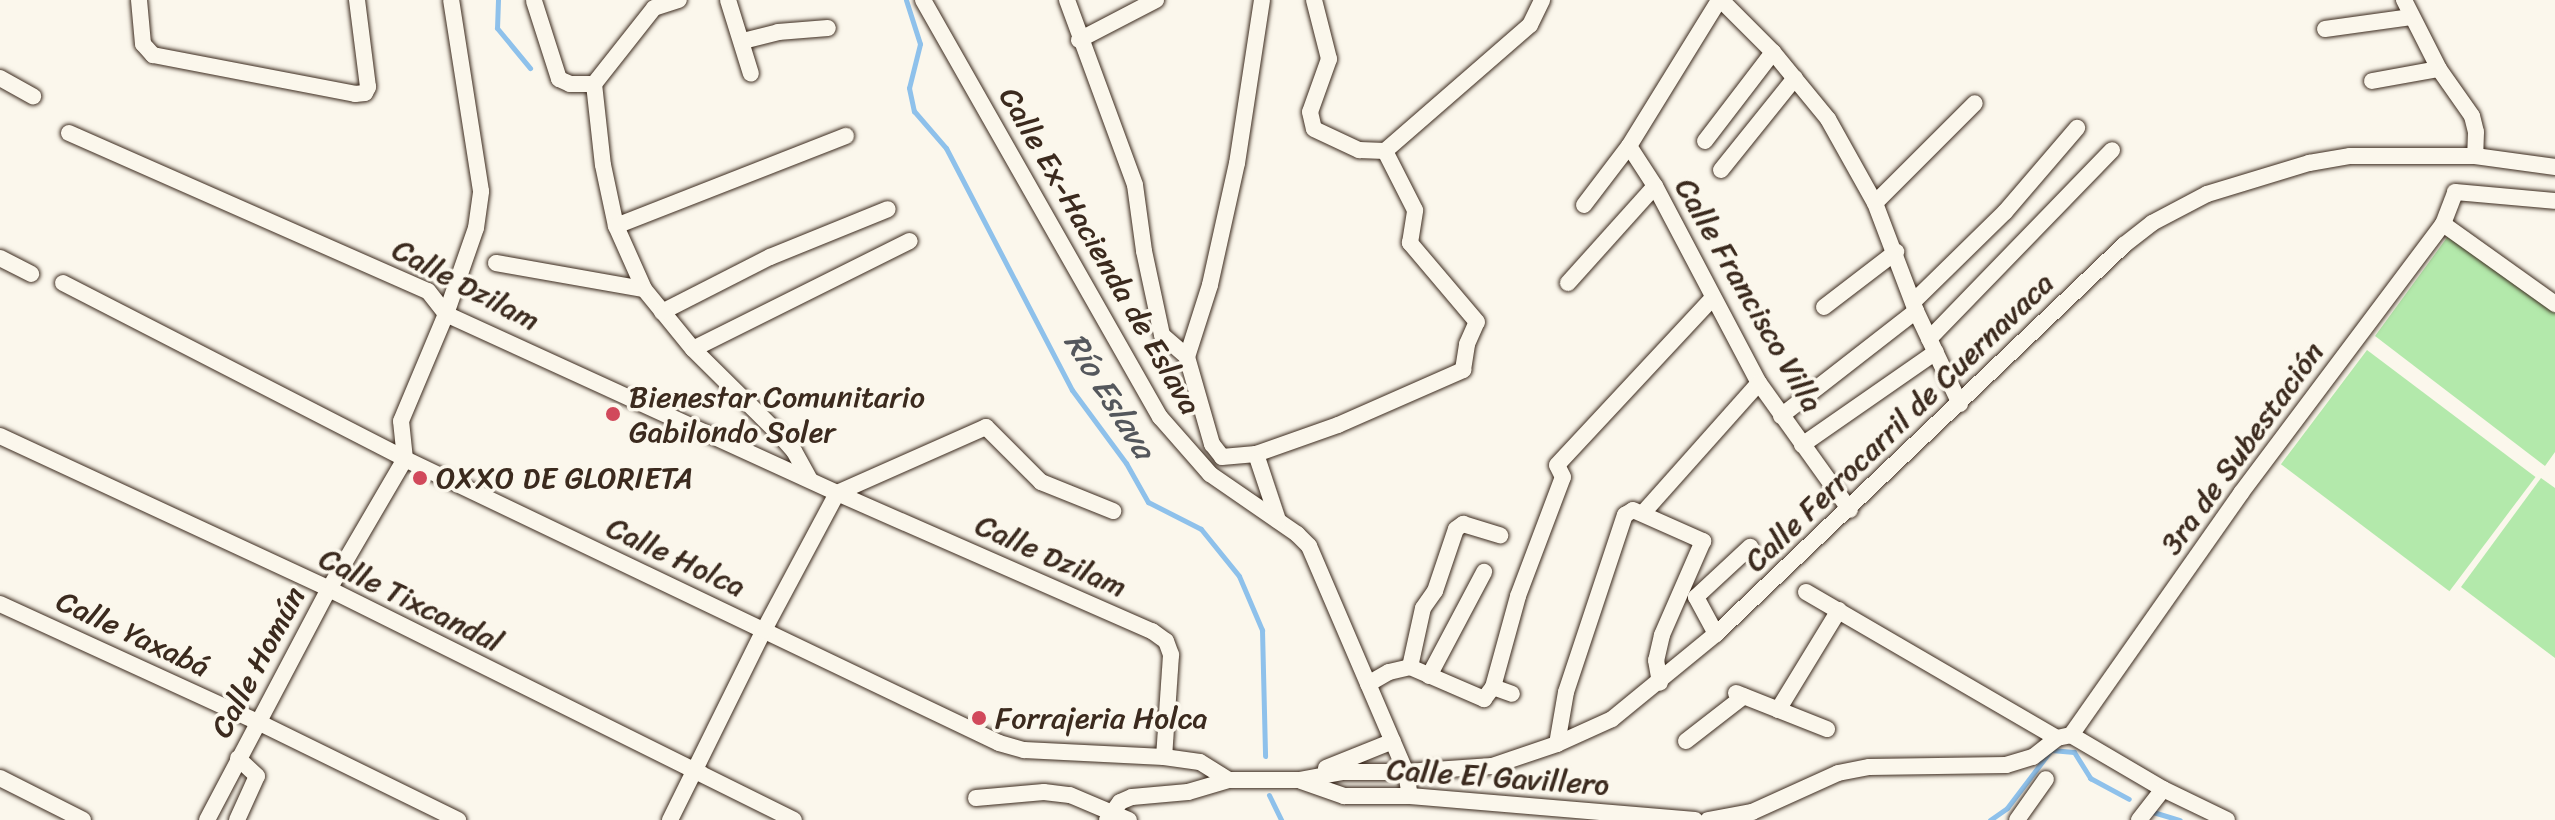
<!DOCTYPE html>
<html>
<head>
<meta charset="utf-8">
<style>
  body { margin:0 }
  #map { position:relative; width:2555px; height:820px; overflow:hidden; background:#fbf7ec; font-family:Sriracha,sans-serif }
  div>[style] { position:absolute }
  .green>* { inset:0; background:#b3e9ab; transform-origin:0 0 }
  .stream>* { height:5px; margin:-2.5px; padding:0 2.5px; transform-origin:2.5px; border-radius:2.5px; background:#8ec1eb }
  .roads { filter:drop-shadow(0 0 2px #3b2a1e) drop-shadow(0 0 2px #3b2a1e) }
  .street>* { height:16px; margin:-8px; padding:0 8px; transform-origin:8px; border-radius:8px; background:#fbf7ec }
  .dots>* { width:22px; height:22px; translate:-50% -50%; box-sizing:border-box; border:4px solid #fbf7ec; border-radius:50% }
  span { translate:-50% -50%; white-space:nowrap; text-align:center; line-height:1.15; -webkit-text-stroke:7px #fbf7ec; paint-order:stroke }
  .street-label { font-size:30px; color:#3b2a1e }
  .poi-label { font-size:30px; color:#3b2a1e }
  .left { translate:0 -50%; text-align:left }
  .water-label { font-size:32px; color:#54575c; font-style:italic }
</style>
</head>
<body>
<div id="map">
  <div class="green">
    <i style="clip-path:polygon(2451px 232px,2555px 308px,2555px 452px,2545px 466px,2375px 336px)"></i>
    <i style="left:2367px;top:350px;width:211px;height:143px;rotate:37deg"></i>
    <i style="clip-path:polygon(2541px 478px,2555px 488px,2555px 658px,2461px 587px)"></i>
  </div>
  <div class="stream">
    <i style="left:498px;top:0;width:28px;rotate:92deg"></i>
    <i style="left:497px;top:28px;width:52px;rotate:50.5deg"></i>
    <i style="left:906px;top:0;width:46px;rotate:72.3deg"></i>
    <i style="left:920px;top:44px;width:45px;rotate:104deg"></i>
    <i style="left:909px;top:88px;width:24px;rotate:78deg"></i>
    <i style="left:914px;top:111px;width:49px;rotate:49.1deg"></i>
    <i style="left:946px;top:148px;width:273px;rotate:62.5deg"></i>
    <i style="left:1072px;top:390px;width:91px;rotate:53.5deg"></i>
    <i style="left:1126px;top:463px;width:45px;rotate:60.6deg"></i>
    <i style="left:1148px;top:502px;width:59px;rotate:27deg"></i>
    <i style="left:1201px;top:529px;width:60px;rotate:51deg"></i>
    <i style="left:1239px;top:576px;width:59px;rotate:66.9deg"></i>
    <i style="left:1262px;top:630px;width:126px;rotate:88.6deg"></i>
    <i style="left:1269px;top:795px;width:28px;rotate:64deg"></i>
    <i style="left:2153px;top:812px;width:28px;rotate:17deg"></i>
    <i style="left:1990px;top:820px;width:21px;rotate:-35deg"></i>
    <i style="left:2007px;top:808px;width:73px;rotate:-52.8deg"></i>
    <i style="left:2051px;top:750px;width:23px;rotate:5deg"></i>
    <i style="left:2074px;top:752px;width:31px;rotate:58deg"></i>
    <i style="left:2090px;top:778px;width:44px;rotate:28.3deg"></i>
  </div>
  <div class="roads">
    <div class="street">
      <i style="left:139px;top:0;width:44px;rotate:84.8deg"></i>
      <i style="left:143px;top:44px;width:15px;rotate:48deg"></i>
      <i style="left:153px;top:55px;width:206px;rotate:10.9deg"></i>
      <i style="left:355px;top:94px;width:10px;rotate:-6deg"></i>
      <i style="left:365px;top:93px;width:7px;rotate:-63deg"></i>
      <i style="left:368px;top:87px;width:88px;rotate:-97.2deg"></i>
      <i style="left:728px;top:0;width:77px;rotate:72.7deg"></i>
      <i style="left:923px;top:0;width:480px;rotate:60.4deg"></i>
      <i style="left:1160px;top:417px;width:76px;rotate:48.7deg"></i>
      <i style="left:1210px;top:474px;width:106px;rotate:34.6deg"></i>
      <i style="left:1297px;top:534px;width:17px;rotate:45deg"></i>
      <i style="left:1309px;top:546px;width:246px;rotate:66.8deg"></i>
      <i style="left:1406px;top:772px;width:24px;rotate:81deg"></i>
      <i style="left:1067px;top:0;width:197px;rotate:69.8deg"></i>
      <i style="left:1135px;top:185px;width:67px;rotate:82.2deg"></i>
      <i style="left:1144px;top:251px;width:86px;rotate:77.9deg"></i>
      <i style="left:1162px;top:335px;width:33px;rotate:41deg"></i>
      <i style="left:1262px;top:0;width:165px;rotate:98.7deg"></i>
      <i style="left:1237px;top:163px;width:125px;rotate:102.5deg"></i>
      <i style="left:1210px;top:285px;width:76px;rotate:107.7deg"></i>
      <i style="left:1187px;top:357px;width:91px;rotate:74deg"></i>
      <i style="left:1212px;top:444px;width:16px;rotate:52deg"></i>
      <i style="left:1222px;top:457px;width:34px;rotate:-5deg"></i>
      <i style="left:1256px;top:454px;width:87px;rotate:-19.5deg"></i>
      <i style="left:1338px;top:425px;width:137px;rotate:-23.7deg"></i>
      <i style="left:1463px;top:370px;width:26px;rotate:-81deg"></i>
      <i style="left:1467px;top:344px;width:24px;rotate:-66deg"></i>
      <i style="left:1477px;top:322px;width:104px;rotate:-130.3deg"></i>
      <i style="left:1410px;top:243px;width:33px;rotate:-81deg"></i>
      <i style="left:1415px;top:210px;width:66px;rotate:-117deg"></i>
      <i style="left:1314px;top:0;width:61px;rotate:75.7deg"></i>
      <i style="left:1329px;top:59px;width:56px;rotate:109.7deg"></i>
      <i style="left:1310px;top:112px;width:17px;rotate:77deg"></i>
      <i style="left:1314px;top:129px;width:50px;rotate:25deg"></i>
      <i style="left:1359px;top:150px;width:26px;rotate:2deg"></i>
      <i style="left:1385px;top:151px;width:192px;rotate:-41deg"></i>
      <i style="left:1530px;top:25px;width:28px;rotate:-64deg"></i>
      <i style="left:1721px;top:0;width:74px;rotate:45deg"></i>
      <i style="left:1773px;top:52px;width:87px;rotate:50.6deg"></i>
      <i style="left:1828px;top:119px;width:96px;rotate:60.8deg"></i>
      <i style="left:1875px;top:203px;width:116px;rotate:69.2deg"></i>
      <i style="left:1916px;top:311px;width:103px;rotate:64.7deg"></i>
      <i style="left:2404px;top:0;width:77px;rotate:63.1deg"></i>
      <i style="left:2439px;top:69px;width:57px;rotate:54.9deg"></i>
      <i style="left:2472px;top:116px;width:16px;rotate:76deg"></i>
      <i style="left:2476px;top:132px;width:24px;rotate:92deg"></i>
      <i style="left:534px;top:1px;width:82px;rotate:72.2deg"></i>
      <i style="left:559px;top:79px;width:12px;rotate:24deg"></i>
      <i style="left:570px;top:84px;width:24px"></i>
      <i style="left:2325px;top:29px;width:87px;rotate:-7.9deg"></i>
      <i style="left:1079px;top:40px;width:87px;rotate:-27.5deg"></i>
      <i style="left:743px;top:41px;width:36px;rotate:-14deg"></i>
      <i style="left:778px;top:32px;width:50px;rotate:-4.6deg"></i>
      <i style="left:0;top:78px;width:38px;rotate:29deg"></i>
      <i style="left:2372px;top:81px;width:68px;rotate:-10.2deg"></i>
      <i style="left:594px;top:84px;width:81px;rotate:83.7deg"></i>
      <i style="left:603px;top:165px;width:62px;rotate:78deg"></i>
      <i style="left:616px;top:226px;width:69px;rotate:66deg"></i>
      <i style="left:644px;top:289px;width:77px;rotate:50.8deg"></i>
      <i style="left:693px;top:349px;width:117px;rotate:44.7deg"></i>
      <i style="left:776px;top:431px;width:27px;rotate:48deg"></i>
      <i style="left:794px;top:451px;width:33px;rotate:61deg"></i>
      <i style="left:594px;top:84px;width:97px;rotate:-51.7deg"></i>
      <i style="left:654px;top:8px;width:26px;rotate:-18deg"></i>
      <i style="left:69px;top:133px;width:392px;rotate:23.8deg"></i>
      <i style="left:428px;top:291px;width:29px;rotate:52deg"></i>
      <i style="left:446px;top:314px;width:430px;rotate:24.6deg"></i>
      <i style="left:837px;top:493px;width:344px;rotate:23.7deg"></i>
      <i style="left:1152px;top:631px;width:17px;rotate:36deg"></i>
      <i style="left:1166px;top:641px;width:15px;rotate:70deg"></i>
      <i style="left:1171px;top:655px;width:102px;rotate:93.9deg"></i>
      <i style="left:1705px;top:141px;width:112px;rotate:-52.6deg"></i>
      <i style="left:1629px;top:146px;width:48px;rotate:57deg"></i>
      <i style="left:1655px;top:186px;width:223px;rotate:62.2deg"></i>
      <i style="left:1759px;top:383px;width:156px;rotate:54.4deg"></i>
      <i style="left:1721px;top:170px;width:118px;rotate:-51.2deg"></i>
      <i style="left:1875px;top:203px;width:141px;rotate:-45deg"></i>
      <i style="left:1584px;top:205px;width:74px;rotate:-52.7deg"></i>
      <i style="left:1629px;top:146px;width:172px;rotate:-58.3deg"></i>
      <i style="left:2443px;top:224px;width:138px;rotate:35.5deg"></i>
      <i style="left:616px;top:226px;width:247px;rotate:-21.4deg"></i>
      <i style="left:0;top:258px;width:35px;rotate:27deg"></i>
      <i style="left:496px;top:263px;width:150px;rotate:10deg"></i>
      <i style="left:63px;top:283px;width:385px;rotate:27.2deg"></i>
      <i style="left:405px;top:459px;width:658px;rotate:25.55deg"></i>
      <i style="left:999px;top:743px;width:26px;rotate:16deg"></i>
      <i style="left:1024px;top:750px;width:140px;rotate:2.9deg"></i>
      <i style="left:1164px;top:757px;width:36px;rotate:8deg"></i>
      <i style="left:1200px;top:762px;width:34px;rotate:32deg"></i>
      <i style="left:1568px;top:283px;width:130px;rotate:-48.1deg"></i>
      <i style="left:1913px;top:302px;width:129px;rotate:-44.4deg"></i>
      <i style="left:2005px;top:212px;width:111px;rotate:-49.4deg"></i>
      <i style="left:1824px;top:307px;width:91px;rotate:-37.4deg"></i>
      <i style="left:662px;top:312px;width:121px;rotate:-27deg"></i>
      <i style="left:770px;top:257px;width:127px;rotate:-22.1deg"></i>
      <i style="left:1929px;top:339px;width:263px;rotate:-45.9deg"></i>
      <i style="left:693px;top:349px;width:242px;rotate:-26.5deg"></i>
      <i style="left:1781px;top:416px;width:171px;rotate:-37.9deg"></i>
      <i style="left:0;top:436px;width:363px;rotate:24.9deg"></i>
      <i style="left:329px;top:589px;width:519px;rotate:26.42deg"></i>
      <i style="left:1802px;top:445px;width:163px;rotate:-34.8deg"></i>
      <i style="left:1256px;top:454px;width:70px;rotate:71.6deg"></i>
      <i style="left:1643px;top:513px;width:174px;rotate:-48.3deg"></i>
      <i style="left:1806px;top:592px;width:290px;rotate:30.2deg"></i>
      <i style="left:0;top:604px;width:284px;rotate:24.6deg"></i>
      <i style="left:258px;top:722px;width:223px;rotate:26.1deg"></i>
      <i style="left:1716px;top:634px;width:42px;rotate:-118.4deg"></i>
      <i style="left:1696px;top:597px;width:74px;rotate:-42.8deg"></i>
      <i style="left:1410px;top:667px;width:60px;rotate:-77.6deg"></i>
      <i style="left:1423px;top:608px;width:21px;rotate:-55deg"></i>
      <i style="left:1435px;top:591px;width:65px;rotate:-71.3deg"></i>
      <i style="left:1456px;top:529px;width:9px;rotate:-36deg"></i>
      <i style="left:1463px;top:524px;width:39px;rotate:17deg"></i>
      <i style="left:1429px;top:676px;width:118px;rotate:-62.1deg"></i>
      <i style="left:1368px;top:684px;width:24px;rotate:-30deg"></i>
      <i style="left:1389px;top:672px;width:22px;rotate:-13deg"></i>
      <i style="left:1410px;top:667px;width:81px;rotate:23.4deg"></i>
      <i style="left:1484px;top:699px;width:15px;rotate:-53deg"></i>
      <i style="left:1493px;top:687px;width:94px;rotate:-74.6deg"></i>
      <i style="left:1518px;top:596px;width:127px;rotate:-69.3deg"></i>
      <i style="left:1563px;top:477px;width:13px;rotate:-117deg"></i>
      <i style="left:1557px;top:465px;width:229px;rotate:-47deg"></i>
      <i style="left:1493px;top:687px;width:20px;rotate:20deg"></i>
      <i style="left:1736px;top:693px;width:98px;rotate:21.6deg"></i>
      <i style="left:1778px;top:710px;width:117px;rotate:-58.6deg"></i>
      <i style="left:2071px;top:735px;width:296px;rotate:-54.9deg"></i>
      <i style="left:2241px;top:493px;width:336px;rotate:-53.1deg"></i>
      <i style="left:2443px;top:224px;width:34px;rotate:-69deg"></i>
      <i style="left:2455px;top:192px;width:100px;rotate:5.1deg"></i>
      <i style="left:1686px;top:741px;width:73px;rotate:-37.8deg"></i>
      <i style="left:1557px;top:744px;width:53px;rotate:-80.2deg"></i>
      <i style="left:1566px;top:692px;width:187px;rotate:-71.6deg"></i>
      <i style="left:1625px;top:515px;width:9px;rotate:-32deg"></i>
      <i style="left:1633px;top:510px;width:77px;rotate:23.9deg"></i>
      <i style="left:1703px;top:541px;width:103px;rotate:113.6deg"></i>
      <i style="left:1662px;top:635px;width:26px;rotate:103deg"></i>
      <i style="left:1656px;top:660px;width:23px;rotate:80deg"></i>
      <i style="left:1326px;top:768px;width:72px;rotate:-21.9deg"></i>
      <i style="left:0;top:778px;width:93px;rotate:26.8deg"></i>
      <i style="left:1301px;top:781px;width:46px;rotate:19.2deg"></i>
      <i style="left:1344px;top:796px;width:66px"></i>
      <i style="left:1410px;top:796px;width:286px;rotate:4.8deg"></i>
      <i style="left:976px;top:798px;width:68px;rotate:-5deg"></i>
      <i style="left:1044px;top:792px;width:26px;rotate:7deg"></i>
      <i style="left:1070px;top:795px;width:64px;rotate:23deg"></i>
      <i style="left:207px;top:820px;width:261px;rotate:-62.2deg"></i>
      <i style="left:329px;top:589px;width:151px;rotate:-59.7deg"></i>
      <i style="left:405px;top:459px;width:38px;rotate:-96deg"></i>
      <i style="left:401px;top:421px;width:116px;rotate:-67.2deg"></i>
      <i style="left:446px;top:314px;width:91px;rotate:-70.8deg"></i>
      <i style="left:476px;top:228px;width:37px;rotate:-82deg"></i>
      <i style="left:481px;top:191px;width:193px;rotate:-98.9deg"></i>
      <i style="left:237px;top:820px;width:48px;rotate:-65.6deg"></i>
      <i style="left:257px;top:776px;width:26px;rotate:-137deg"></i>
      <i style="left:670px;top:820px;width:212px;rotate:-63.7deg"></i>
      <i style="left:764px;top:630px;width:155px;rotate:-61.9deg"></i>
      <i style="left:837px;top:493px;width:163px;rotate:-23.9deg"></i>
      <i style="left:986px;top:427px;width:78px;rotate:45deg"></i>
      <i style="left:1041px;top:482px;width:78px;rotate:21.9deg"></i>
      <i style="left:1107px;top:820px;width:22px;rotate:-54deg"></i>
      <i style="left:1120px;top:802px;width:13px;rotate:-23deg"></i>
      <i style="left:1132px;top:797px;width:56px;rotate:-5.1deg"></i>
      <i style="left:1188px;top:792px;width:43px;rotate:-16.3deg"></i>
      <i style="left:1229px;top:780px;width:70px"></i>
      <i style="left:1299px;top:780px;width:45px;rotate:-10.3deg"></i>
      <i style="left:1343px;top:772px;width:63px"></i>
      <i style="left:1406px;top:772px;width:86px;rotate:-4deg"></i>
      <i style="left:1492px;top:766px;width:69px;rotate:-18.7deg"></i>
      <i style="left:1557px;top:744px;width:60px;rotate:-24.4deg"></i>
      <i style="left:1612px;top:719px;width:134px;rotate:-39.3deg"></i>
      <i style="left:1716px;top:634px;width:564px;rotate:-43.63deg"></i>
      <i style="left:2124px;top:245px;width:36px;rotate:-38deg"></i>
      <i style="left:2152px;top:223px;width:62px;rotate:-27.8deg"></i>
      <i style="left:2207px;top:194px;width:107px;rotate:-16.9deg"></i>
      <i style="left:2309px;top:163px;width:42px;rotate:-9.7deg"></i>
      <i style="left:2350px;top:156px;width:125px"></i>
      <i style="left:2475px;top:156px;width:81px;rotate:7.8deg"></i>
      <i style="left:1708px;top:820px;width:45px;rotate:-10.3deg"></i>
      <i style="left:1752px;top:812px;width:94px;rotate:-24.4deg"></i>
      <i style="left:1838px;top:773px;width:32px;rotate:-11deg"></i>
      <i style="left:1869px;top:767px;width:137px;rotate:-0.8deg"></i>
      <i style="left:2006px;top:765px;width:28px;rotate:-17deg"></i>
      <i style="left:2033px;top:757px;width:31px;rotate:-38deg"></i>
      <i style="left:2057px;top:738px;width:14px;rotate:-12deg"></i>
      <i style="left:2071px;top:735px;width:107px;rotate:30.4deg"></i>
      <i style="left:2163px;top:789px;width:71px;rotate:25.8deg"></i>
      <i style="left:2017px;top:820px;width:50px;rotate:-54.7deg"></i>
      <i style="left:2139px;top:820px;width:39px;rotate:-52deg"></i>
    </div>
  </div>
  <div class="dots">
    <i style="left:613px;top:414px;background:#d1495b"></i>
    <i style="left:420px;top:478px;background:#d1495b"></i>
    <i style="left:979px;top:718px;background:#d1495b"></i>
  </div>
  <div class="street-label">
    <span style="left:1100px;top:251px;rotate:60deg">Calle Ex-Hacienda de Eslava</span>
    <span style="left:466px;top:285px;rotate:28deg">Calle Dzilam</span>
    <span style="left:1749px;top:295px;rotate:60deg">Calle Francisco Villa</span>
    <span style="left:1899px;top:422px;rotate:-44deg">Calle Ferrocarril de Cuernavaca</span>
    <span style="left:2242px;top:448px;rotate:-54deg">3ra de Subestación</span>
    <span style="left:1051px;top:556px;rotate:24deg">Calle Dzilam</span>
    <span style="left:676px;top:557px;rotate:25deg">Calle Holca</span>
    <span style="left:411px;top:600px;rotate:26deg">Calle Tixcandal</span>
    <span style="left:133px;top:634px;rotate:25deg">Calle Yaxabá</span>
    <span style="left:258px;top:662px;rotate:-62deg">Calle Homún</span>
    <span style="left:1498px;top:777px;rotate:4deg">Calle El Gavillero</span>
  </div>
  <div class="poi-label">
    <span class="left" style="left:629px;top:414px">Bienestar Comunitario<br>Gabilondo Soler</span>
    <span class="left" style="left:436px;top:478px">OXXO DE GLORIETA</span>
    <span class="left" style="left:995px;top:718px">Forrajeria Holca</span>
  </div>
  <div class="water-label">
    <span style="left:1109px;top:396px;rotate:58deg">Río Eslava</span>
  </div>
</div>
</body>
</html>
